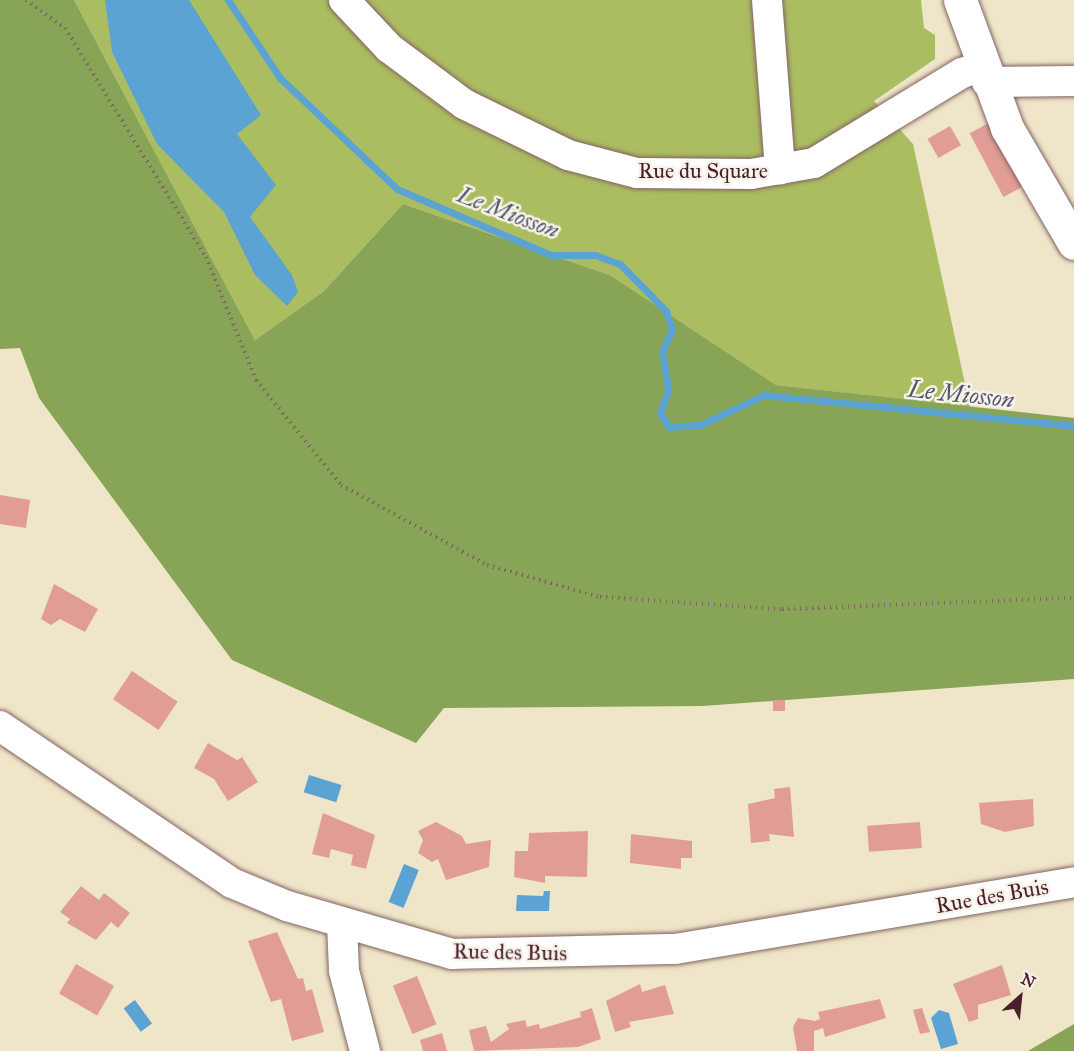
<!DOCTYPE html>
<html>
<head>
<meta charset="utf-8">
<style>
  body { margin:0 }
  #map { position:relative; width:1074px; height:1051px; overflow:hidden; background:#efe5c9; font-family:"IM FELL Great Primer",serif }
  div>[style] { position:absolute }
  .green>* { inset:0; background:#abbd61 }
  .forest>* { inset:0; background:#88a457 }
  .water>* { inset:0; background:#5ba3d2; transform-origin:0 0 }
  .stream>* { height:7px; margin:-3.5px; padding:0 3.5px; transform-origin:3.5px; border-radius:3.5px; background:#5ba3d2 }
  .building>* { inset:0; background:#e19d95; transform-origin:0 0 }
  .path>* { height:4px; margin-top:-2px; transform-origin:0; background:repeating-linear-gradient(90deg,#846462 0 1.5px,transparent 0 6px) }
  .roads { filter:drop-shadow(0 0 2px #846462) drop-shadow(0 0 2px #846462) }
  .minor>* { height:30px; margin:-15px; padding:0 15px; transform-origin:15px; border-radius:15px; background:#fff }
  .major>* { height:33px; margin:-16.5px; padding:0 16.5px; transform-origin:16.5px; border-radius:16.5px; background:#fff }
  span { translate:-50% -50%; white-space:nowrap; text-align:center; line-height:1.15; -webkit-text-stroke:5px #f7f3e8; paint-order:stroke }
  .street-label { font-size:22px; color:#4a1f2b }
  .water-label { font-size:24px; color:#51546e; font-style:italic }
  .north { position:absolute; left:990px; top:967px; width:60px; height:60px; -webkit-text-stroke:4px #f7f3e8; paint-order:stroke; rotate:27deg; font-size:16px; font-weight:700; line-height:24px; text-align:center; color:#4a1f2b }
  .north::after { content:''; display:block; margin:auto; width:21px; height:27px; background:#4a1f2b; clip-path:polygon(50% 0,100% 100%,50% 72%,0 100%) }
</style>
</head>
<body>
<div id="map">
  <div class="green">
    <i style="clip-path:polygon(74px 0,921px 0,924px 28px,935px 35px,935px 59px,874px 101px,913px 144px,970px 407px,776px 385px,610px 275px,403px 204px,324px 291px,255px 340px)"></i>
  </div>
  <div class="forest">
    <i style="clip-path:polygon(0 0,74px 0,255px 340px,324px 291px,403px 204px,610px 275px,776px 385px,1074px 418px,1074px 679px,703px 706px,444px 708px,416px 743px,232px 660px,39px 398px,20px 348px,0 349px)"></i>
    <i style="clip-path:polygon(1074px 1024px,1074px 1051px,1028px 1051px)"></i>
  </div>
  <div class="water">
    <i style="clip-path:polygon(105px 0,189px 0,261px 115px,237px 134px,276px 185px,250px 217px,292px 275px,298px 292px,287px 306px,255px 275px,224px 212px,157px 144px,112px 52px)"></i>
    <i style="left:309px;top:775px;width:34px;height:18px;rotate:17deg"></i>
    <i style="left:404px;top:864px;width:16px;height:41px;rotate:22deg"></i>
    <i style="clip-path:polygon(544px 891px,550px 891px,549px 911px,516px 911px,517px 895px,543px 896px)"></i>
    <i style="left:135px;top:1000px;width:29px;height:14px;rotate:54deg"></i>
    <i style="clip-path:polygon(939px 1010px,949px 1013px,958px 1044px,941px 1049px,931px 1018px)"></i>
  </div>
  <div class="stream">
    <i style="left:228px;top:0;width:94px;rotate:56.3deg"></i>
    <i style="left:280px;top:78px;width:161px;rotate:43.5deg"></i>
    <i style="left:397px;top:189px;width:168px;rotate:23.2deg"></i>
    <i style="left:551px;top:255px;width:44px"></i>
    <i style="left:595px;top:255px;width:27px;rotate:20deg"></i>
    <i style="left:620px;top:264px;width:66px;rotate:45.6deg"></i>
    <i style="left:666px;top:311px;width:20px;rotate:72deg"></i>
    <i style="left:672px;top:330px;width:23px;rotate:115deg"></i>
    <i style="left:662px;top:351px;width:39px;rotate:81deg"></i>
    <i style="left:668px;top:390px;width:24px;rotate:109deg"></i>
    <i style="left:660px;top:413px;width:17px;rotate:57deg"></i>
    <i style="left:669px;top:427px;width:31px;rotate:-4deg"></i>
    <i style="left:700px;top:425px;width:71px;rotate:-25.1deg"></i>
    <i style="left:764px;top:395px;width:312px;rotate:5.7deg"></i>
  </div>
  <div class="building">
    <i style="left:989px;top:123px;width:72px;height:22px;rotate:62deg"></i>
    <i style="left:950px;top:126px;width:22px;height:26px;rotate:60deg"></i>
    <i style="clip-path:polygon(0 495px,30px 500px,26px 528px,0 524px)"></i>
    <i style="clip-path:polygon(54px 584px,98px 609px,85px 632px,60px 619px,51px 625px,41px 619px)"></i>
    <i style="left:132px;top:671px;width:55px;height:34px;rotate:34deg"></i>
    <i style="left:785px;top:700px;width:11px;height:12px;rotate:90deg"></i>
    <i style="clip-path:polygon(208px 743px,237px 760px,242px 757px,258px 782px,228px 801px,214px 779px,194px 768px)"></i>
    <i style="clip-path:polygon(790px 787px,794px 837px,769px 834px,770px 841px,751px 843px,748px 804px,775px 798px,774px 789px)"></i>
    <i style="clip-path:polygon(1033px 799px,1034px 826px,1005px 832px,981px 824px,979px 803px)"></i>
    <i style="clip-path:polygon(323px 813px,375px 835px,366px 869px,351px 865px,353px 855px,331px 849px,329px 858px,312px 854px)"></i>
    <i style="clip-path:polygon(436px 822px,462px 836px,466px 844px,491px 840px,489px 867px,446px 880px,438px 859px,432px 862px,418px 853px,423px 840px,418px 831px)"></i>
    <i style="left:920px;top:822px;width:26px;height:53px;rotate:86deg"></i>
    <i style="clip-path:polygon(588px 831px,587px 877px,545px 876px,545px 883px,514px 877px,515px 851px,528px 851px,529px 833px)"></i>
    <i style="clip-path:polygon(631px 834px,692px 841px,692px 858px,681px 858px,681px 869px,630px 863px)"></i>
    <i style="clip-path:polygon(81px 886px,99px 900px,104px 893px,130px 913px,118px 928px,111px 922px,96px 940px,67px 923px,70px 919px,60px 912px)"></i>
    <i style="clip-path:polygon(277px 932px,298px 979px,303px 978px,306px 991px,312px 989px,324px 1032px,292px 1041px,281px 999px,271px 1002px,248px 941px)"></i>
    <i style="left:76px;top:964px;width:44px;height:34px;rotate:30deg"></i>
    <i style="clip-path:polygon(1002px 965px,1011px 995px,978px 1005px,978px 1019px,969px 1022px,953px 984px)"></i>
    <i style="left:417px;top:976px;width:52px;height:26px;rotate:68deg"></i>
    <i style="clip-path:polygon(640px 984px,642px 992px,665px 985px,674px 1014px,629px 1022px,631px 1027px,615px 1032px,606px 1001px)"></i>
    <i style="clip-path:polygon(880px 999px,886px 1018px,825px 1037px,823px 1028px,814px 1031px,814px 1051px,797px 1051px,793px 1027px,798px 1018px,815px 1021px,820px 1019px,818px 1012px)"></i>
    <i style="clip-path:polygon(592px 1008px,601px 1039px,578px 1047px,474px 1051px,469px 1030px,486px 1026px,491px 1042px,509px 1029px,506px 1024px,525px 1020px,527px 1027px,539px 1024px,540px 1029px,581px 1017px,580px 1012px)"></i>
    <i style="clip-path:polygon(922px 1008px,930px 1032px,920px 1034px,913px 1010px)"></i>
    <i style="clip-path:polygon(442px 1033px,447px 1051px,423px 1051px,420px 1040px)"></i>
  </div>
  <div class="path">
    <i style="left:26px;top:0;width:48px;rotate:35.7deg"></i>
    <i style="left:65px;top:28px;width:269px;rotate:58.4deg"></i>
    <i style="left:206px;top:257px;width:133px;rotate:67.9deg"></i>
    <i style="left:256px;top:380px;width:135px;rotate:51deg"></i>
    <i style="left:341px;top:485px;width:166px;rotate:28.7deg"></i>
    <i style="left:487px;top:565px;width:117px;rotate:15.8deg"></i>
    <i style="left:600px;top:597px;width:182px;rotate:3.8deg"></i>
    <i style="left:782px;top:609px;width:292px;rotate:-2.2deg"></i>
  </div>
  <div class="roads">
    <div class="minor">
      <i style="left:344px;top:0;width:66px;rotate:46.8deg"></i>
      <i style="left:389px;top:48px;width:94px;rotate:36.7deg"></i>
      <i style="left:464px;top:104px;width:116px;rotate:26.1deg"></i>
      <i style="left:568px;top:155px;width:71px;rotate:14.6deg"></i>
      <i style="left:637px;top:173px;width:114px;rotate:0.5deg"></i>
      <i style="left:751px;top:174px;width:64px;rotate:-9.9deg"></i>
      <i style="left:814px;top:163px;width:173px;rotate:-31.3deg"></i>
      <i style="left:962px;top:73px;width:19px;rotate:-18deg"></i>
      <i style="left:767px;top:0;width:170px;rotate:85.6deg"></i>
      <i style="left:987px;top:82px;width:87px;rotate:-0.7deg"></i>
      <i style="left:0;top:726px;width:280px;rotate:34.1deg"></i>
      <i style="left:232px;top:883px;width:60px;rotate:22.7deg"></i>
      <i style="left:287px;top:906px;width:172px;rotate:16.2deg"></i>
      <i style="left:452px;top:954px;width:223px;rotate:-1.3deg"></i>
      <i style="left:675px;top:949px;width:405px;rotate:-9.5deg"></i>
      <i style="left:342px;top:923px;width:48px;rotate:87.6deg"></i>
      <i style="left:344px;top:971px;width:83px;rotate:75.3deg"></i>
    </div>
    <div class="major">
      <i style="left:960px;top:0;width:136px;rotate:69.8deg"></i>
      <i style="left:1007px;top:128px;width:133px;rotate:59.8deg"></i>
    </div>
  </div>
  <div class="street-label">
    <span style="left:703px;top:171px">Rue du Square</span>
    <span style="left:992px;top:896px;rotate:-10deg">Rue des Buis</span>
    <span style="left:510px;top:952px;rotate:1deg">Rue des Buis</span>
  </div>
  <div class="water-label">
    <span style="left:508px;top:213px;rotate:21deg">Le Miosson</span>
    <span style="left:961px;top:395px;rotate:6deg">Le Miosson</span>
  </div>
  <div class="north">N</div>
</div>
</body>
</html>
